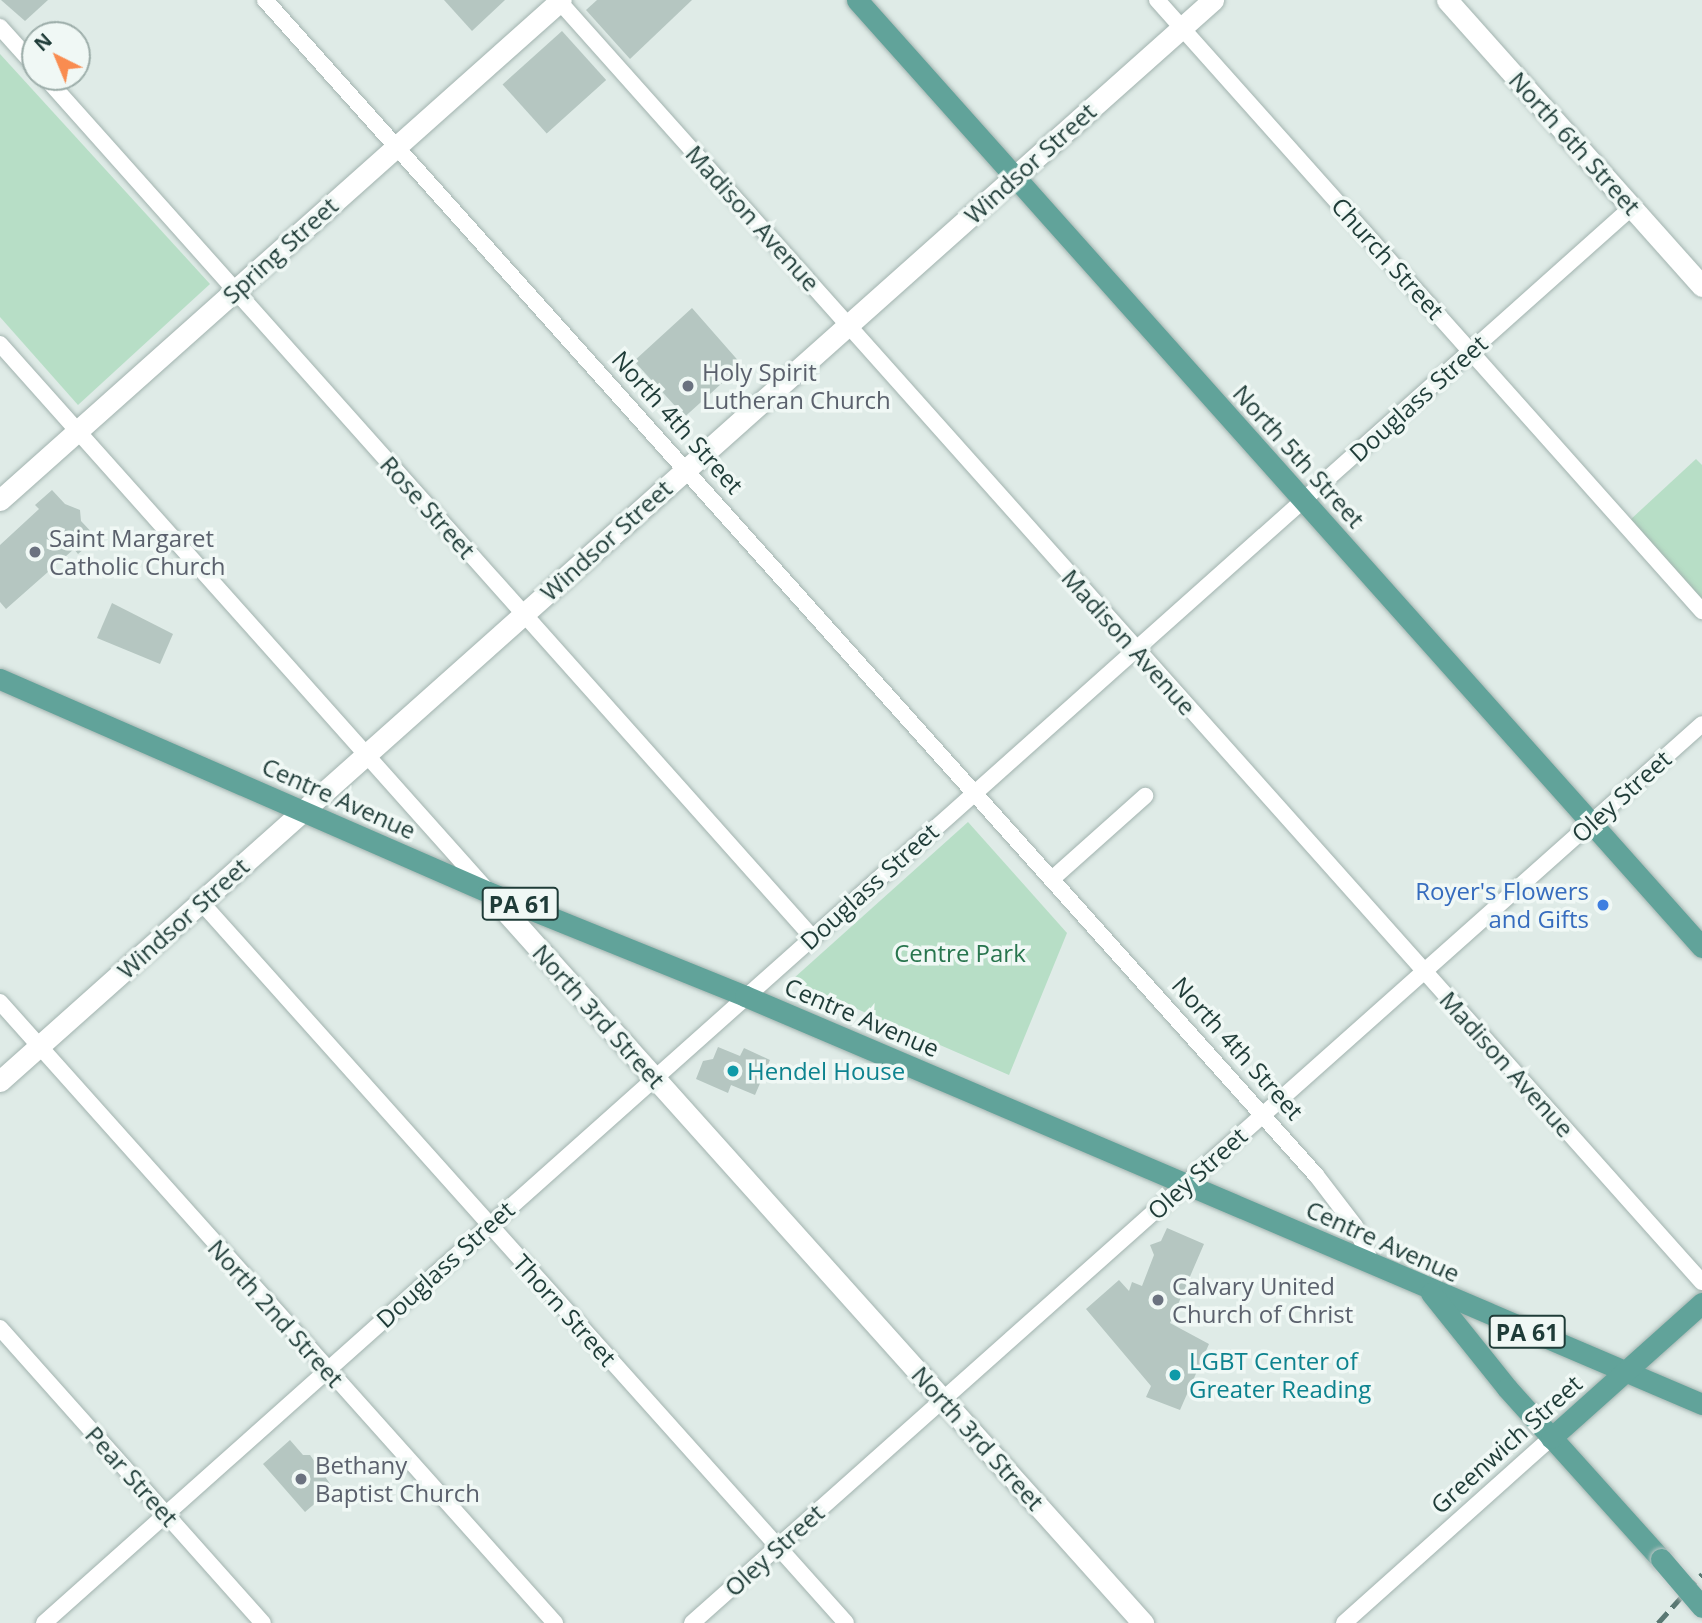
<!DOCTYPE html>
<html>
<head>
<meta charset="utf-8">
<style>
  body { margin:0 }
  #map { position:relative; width:1702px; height:1623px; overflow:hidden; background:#dfebe7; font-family:"Open Sans",sans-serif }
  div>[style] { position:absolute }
  .green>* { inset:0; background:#b7dec6 }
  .building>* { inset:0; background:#b5c6c1; transform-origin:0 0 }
  .roads { filter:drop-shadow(0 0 2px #a2b3af) drop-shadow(0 0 2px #a2b3af) }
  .street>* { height:16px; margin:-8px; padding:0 8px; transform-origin:8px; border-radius:8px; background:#fff }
  .secondary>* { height:21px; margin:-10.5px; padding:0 10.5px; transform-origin:10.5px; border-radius:10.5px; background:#fff }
  .primary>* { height:21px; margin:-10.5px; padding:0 10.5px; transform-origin:10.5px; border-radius:10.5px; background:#61a39a }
  .rail>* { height:5px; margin-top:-2.5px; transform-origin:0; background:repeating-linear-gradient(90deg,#5a7873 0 14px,transparent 0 21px) }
  .bridges { filter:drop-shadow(0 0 2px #c0c8c7) drop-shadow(0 0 2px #c0c8c7) }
  .primary-bridge>* { height:21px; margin:-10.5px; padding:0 10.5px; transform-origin:10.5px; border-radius:10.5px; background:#61a39a }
  .dots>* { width:19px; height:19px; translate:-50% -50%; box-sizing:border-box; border:4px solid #f0f8f5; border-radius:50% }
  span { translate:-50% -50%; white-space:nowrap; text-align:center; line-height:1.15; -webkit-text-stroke:7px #f0f8f5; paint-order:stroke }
  .shield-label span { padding:2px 5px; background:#f0f8f5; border:2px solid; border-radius:5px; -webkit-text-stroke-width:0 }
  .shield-label { font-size:23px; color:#1f3c38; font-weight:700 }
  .street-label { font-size:24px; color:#1f3c38 }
  .worship-label { font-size:24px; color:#5b616d }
  .left { translate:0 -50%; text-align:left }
  .shop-label { font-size:24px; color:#366cbe }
  .right { translate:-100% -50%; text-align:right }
  .park-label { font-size:24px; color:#28754e }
  .culture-label { font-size:24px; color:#0d838f }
  .north { position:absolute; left:21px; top:21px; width:70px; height:70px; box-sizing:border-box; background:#f0f8f5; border:2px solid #9cada9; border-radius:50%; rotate:317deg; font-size:19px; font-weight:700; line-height:28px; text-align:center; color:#1f3c38 }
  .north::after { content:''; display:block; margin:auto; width:24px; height:32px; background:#f98c50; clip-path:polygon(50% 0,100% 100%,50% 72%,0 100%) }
</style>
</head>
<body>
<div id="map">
  <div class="green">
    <i style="clip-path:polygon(0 54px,210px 284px,78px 405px,0 317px)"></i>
    <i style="clip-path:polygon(1696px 459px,1702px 465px,1702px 599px,1630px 520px)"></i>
    <i style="clip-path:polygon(968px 822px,1067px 933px,1009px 1075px,795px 982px,794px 978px)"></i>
  </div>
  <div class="building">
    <i style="clip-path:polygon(1px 0,48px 0,25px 21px)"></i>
    <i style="clip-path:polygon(444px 0,505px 0,472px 31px)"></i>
    <i style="clip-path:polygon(597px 0,692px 0,630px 59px,586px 10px)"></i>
    <i style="left:562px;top:31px;width:66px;height:80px;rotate:48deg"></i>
    <i style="clip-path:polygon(692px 308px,742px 365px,679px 422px,670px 412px,676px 407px,634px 361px)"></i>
    <i style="clip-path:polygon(52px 490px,65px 504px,80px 510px,81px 521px,97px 538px,78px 554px,74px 549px,6px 609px,0 602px,0 545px,39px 509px,35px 505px)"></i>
    <i style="clip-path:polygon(112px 603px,173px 634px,160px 664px,97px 638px)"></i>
    <i style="clip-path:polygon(718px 1047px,740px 1056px,744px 1048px,770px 1060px,755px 1095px,731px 1085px,728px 1093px,696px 1079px,703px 1061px,713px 1059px)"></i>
    <i style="clip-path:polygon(1167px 1228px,1204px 1244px,1170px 1323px,1209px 1344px,1180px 1410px,1146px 1397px,1151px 1386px,1086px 1309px,1119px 1280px,1129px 1291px,1132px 1282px,1142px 1286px,1154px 1255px,1150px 1245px,1161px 1241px)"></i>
    <i style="clip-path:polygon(290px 1440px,303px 1455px,310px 1455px,333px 1488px,305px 1512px,263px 1464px)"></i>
  </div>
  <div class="roads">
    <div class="street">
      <i style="left:265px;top:0;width:1576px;rotate:48.19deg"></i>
      <i style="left:1316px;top:1175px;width:64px;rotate:52.6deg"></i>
      <i style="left:1355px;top:1226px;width:39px;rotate:66deg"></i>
      <i style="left:558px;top:0;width:1718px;rotate:48.26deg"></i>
      <i style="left:1157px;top:0;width:819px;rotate:48.27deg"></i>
      <i style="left:0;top:27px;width:52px;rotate:48.1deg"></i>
      <i style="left:45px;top:77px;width:1152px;rotate:48.27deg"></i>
      <i style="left:0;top:344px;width:732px;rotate:48.27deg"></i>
      <i style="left:1052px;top:879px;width:125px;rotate:-41.7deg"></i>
      <i style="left:201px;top:902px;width:967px;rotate:48.18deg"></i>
      <i style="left:0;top:1002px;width:833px;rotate:48.21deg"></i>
      <i style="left:0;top:1328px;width:395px;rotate:48.3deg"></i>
      <i style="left:44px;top:1623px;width:2128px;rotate:-41.72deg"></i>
      <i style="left:692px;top:1623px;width:1352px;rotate:-41.67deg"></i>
      <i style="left:1344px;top:1623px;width:278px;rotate:-41.8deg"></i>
    </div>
    <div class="secondary">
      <i style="left:1447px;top:0;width:383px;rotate:48.3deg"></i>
      <i style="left:0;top:500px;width:751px;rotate:-41.71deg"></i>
      <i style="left:488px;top:892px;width:982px;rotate:48.14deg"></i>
      <i style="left:0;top:1081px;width:1625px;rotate:-41.71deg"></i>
    </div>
    <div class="primary">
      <i style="left:857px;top:0;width:1269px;rotate:48.26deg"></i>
      <i style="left:0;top:679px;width:532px;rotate:23.58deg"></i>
      <i style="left:488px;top:892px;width:277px;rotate:22deg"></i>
      <i style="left:745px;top:996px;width:1040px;rotate:23.09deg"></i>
      <i style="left:1431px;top:1293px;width:122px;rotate:51.3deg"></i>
      <i style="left:1507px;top:1388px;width:230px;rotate:48deg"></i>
      <i style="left:1551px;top:1438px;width:203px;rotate:-41.8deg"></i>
    </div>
  </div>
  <div class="rail">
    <i style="left:1658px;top:1623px;width:66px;rotate:-48.1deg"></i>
  </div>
  <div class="bridges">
    <div class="primary-bridge">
      <i style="left:1661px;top:1559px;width:63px;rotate:49.5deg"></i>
    </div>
  </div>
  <div class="dots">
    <i style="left:688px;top:386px;background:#6b7280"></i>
    <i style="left:35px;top:552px;background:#6b7280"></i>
    <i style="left:1603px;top:905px;background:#3f7fe0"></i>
    <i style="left:733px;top:1071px;background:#0f9aa8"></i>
    <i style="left:1158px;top:1300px;background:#6b7280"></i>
    <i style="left:1175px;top:1375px;background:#0f9aa8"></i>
    <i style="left:301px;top:1479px;background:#6b7280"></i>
  </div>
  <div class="shield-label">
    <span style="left:520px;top:904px">PA 61</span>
    <span style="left:1527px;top:1332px">PA 61</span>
  </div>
  <div class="street-label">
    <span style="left:1575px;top:143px;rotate:48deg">North 6th Street</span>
    <span style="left:1030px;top:163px;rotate:-42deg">Windsor Street</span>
    <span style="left:753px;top:218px;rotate:48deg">Madison Avenue</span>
    <span style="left:280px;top:250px;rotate:-42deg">Spring Street</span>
    <span style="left:1388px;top:258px;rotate:48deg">Church Street</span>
    <span style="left:1418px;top:398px;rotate:-42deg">Douglass Street</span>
    <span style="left:678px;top:422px;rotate:48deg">North 4th Street</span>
    <span style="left:1299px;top:456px;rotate:48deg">North 5th Street</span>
    <span style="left:428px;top:507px;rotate:48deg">Rose Street</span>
    <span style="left:606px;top:540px;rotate:-42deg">Windsor Street</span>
    <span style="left:1129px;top:642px;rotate:48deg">Madison Avenue</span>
    <span style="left:1621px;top:796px;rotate:-42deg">Oley Street</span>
    <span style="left:339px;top:798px;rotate:24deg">Centre Avenue</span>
    <span style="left:869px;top:886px;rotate:-42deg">Douglass Street</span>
    <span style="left:183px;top:918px;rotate:-42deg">Windsor Street</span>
    <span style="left:599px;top:1016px;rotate:48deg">North 3rd Street</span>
    <span style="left:862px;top:1017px;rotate:23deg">Centre Avenue</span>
    <span style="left:1238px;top:1048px;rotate:48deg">North 4th Street</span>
    <span style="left:1507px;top:1064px;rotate:48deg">Madison Avenue</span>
    <span style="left:1197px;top:1173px;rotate:-42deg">Oley Street</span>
    <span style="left:1383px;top:1241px;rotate:24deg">Centre Avenue</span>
    <span style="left:445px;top:1264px;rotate:-42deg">Douglass Street</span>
    <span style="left:565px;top:1310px;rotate:48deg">Thorn Street</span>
    <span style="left:276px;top:1313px;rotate:48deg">North 2nd Street</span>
    <span style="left:978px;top:1438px;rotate:48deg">North 3rd Street</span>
    <span style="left:1506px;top:1444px;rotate:-42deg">Greenwich Street</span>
    <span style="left:132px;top:1476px;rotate:48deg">Pear Street</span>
    <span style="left:774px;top:1550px;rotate:-42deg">Oley Street</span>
  </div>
  <div class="worship-label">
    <span class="left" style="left:702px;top:386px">Holy Spirit<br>Lutheran Church</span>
    <span class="left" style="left:49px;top:552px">Saint Margaret<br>Catholic Church</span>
    <span class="left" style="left:1172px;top:1300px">Calvary United<br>Church of Christ</span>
    <span class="left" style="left:315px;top:1479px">Bethany<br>Baptist Church</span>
  </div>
  <div class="shop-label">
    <span class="right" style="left:1589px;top:905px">Royer's Flowers<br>and Gifts</span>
  </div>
  <div class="park-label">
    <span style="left:960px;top:953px">Centre Park</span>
  </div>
  <div class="culture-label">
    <span class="left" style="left:747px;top:1071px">Hendel House</span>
    <span class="left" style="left:1189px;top:1375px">LGBT Center of<br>Greater Reading</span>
  </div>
  <div class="north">N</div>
</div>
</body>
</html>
